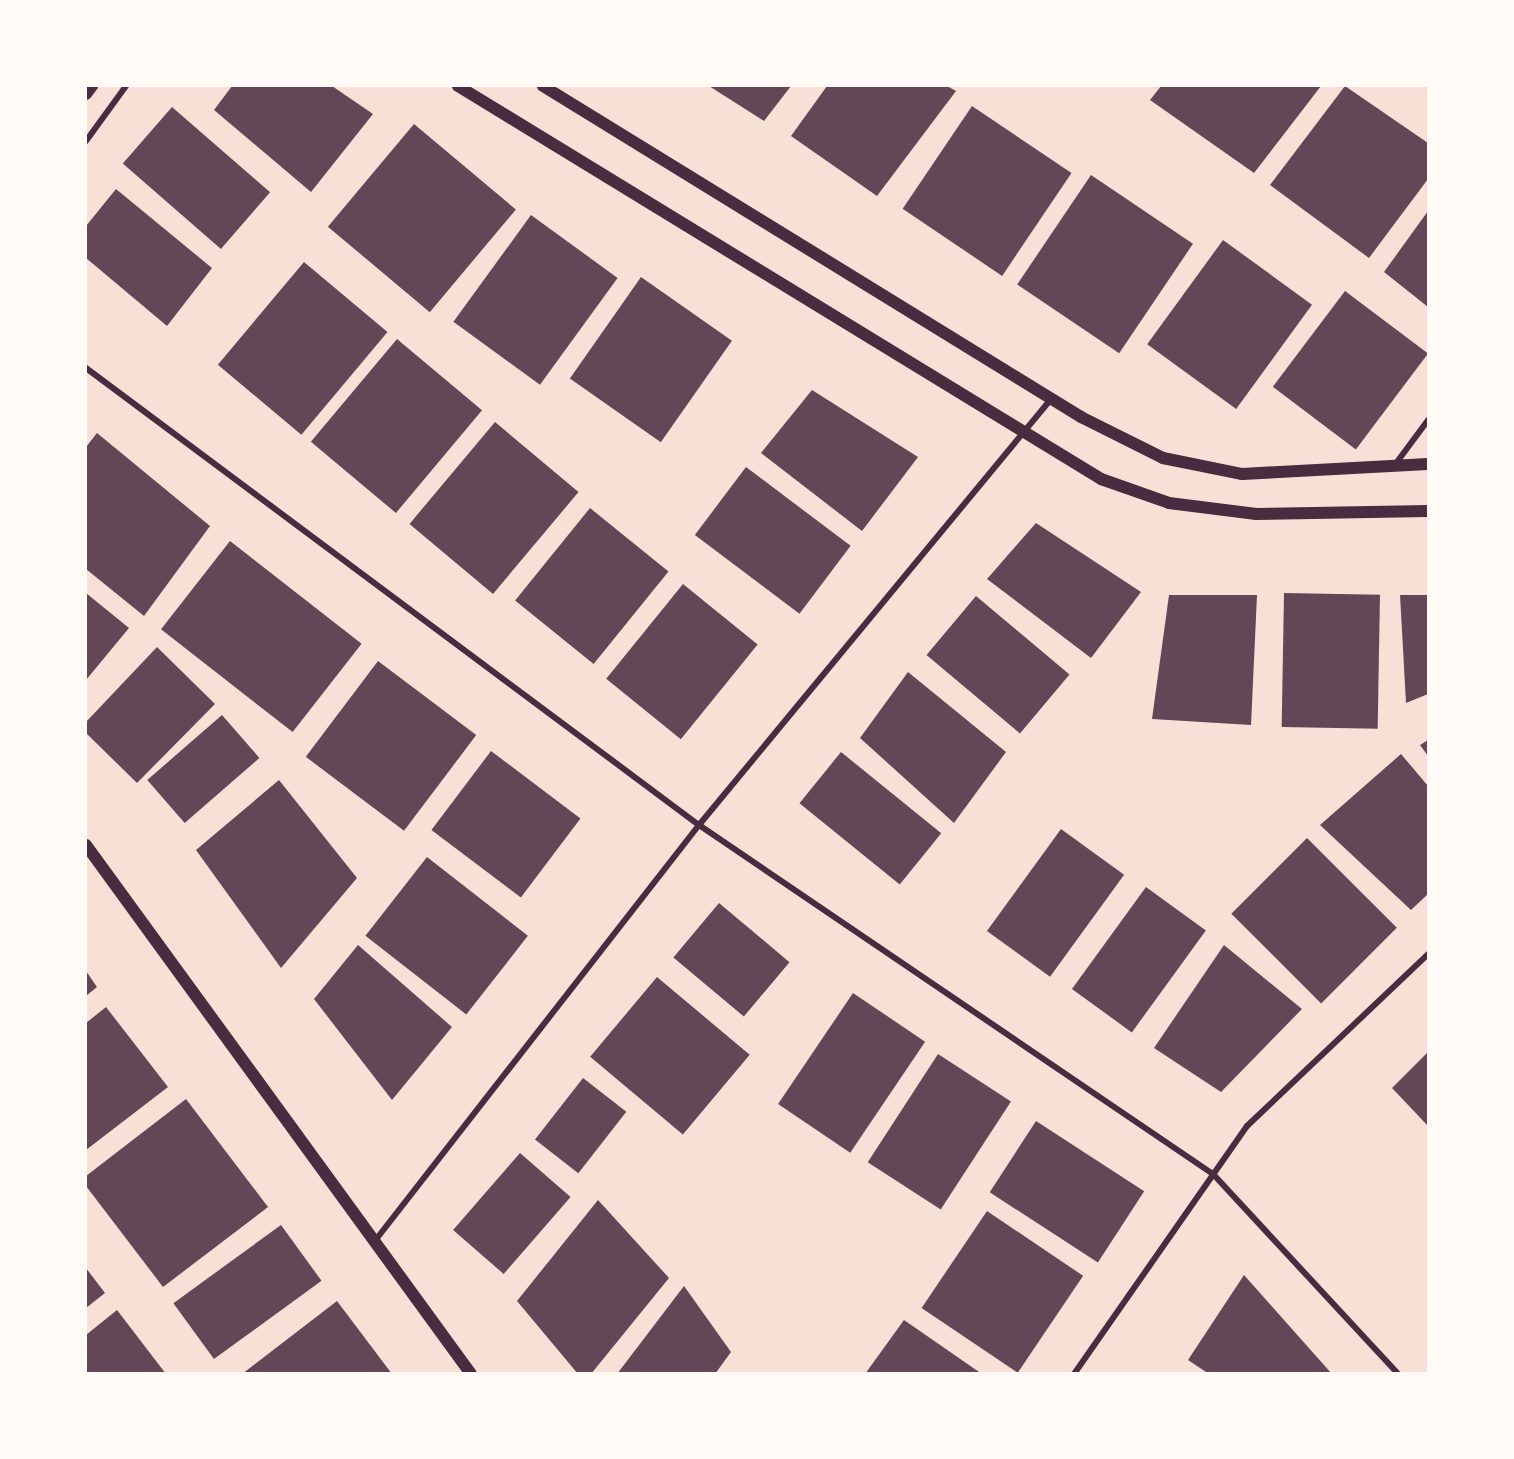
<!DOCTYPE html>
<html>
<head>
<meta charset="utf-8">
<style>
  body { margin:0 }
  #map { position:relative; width:1514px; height:1459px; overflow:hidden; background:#f7e1d7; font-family:"DejaVu Sans",sans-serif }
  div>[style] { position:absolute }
  .building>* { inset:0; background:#644757; transform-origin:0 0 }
  .minor>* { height:6px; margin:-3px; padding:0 3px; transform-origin:3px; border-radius:3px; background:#4a2c40 }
  .secondary>* { height:12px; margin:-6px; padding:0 6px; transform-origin:6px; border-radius:6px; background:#4a2c40 }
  span { translate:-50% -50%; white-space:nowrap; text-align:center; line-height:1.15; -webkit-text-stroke:5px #fffaf5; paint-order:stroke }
  .frame { position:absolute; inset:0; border:87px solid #fffaf5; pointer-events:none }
</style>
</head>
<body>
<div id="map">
  <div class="building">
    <i style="clip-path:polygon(232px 86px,332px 86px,373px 114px,311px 192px,214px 110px)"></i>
    <i style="clip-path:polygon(709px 86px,791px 86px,764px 121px)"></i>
    <i style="clip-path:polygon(827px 86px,947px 86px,956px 91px,877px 196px,791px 136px)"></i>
    <i style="clip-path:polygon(1161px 86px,1321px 86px,1254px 173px,1150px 100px)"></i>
    <i style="clip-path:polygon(1345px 86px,1428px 143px,1428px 179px,1369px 258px,1270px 185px)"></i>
    <i style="left:972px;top:106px;width:120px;height:124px;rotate:34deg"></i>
    <i style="left:172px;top:107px;width:130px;height:75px;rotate:41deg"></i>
    <i style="left:414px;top:124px;width:133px;height:134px;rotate:40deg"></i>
    <i style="left:1091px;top:175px;width:123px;height:132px;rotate:34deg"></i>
    <i style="clip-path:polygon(116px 189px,212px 268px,167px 326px,86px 258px,86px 226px)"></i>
    <i style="clip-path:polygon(1428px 211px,1428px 307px,1384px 272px)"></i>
    <i style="left:531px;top:215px;width:107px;height:132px;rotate:36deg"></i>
    <i style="left:1223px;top:240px;width:110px;height:129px;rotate:36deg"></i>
    <i style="left:304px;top:262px;width:109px;height:134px;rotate:40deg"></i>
    <i style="left:641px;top:277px;width:111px;height:124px;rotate:35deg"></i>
    <i style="left:1345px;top:291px;width:104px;height:120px;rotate:37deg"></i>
    <i style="left:397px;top:339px;width:111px;height:134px;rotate:40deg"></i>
    <i style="clip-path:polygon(812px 390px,918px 457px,862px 531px,761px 453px)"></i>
    <i style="left:495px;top:422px;width:109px;height:133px;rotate:40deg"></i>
    <i style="clip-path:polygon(97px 433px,210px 526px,144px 616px,86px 569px,86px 447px)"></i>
    <i style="left:746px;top:467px;width:131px;height:85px;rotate:37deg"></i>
    <i style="left:590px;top:508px;width:101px;height:119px;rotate:39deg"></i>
    <i style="clip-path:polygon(1036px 523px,1141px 592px,1091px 658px,987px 579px)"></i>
    <i style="left:230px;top:541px;width:167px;height:112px;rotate:38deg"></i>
    <i style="left:683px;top:584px;width:96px;height:122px;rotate:39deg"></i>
    <i style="clip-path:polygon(86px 593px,129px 628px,86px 680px)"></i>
    <i style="left:1284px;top:593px;width:96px;height:134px;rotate:1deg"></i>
    <i style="clip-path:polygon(1169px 595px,1257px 595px,1251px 725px,1152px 719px)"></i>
    <i style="clip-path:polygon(1400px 595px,1428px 595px,1428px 694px,1406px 703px)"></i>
    <i style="left:976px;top:596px;width:122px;height:77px;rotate:40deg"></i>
    <i style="clip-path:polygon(157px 647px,215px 704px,137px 783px,86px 733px,86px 722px)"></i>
    <i style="left:378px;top:661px;width:123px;height:120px;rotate:37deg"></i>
    <i style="clip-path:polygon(908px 672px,1006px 752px,954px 823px,860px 738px)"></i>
    <i style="left:222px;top:715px;width:57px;height:99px;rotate:49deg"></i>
    <i style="clip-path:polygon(1428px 740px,1428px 756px,1420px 745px)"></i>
    <i style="left:491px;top:751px;width:112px;height:99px;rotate:37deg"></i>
    <i style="left:841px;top:752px;width:129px;height:66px;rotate:39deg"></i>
    <i style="clip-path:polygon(1401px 754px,1428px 786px,1428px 894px,1411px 910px,1320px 825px)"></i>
    <i style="clip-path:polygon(279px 780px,357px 878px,281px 968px,196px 850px)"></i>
    <i style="left:1061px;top:829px;width:78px;height:126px;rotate:36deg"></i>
    <i style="left:1307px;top:838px;width:127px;height:107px;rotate:45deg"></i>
    <i style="left:427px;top:857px;width:128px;height:100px;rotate:38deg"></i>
    <i style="left:1146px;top:887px;width:74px;height:126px;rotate:36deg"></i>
    <i style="left:719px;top:903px;width:92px;height:71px;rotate:40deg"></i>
    <i style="clip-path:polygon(358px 945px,452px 1027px,392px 1100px,314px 999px)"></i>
    <i style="clip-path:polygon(1224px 945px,1302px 1009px,1221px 1092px,1154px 1048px)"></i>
    <i style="clip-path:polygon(86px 971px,97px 987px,86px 996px)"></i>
    <i style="left:657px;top:977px;width:121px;height:104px;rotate:40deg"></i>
    <i style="left:853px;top:993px;width:87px;height:134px;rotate:34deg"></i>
    <i style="clip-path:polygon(106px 1007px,168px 1087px,86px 1150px,86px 1023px)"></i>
    <i style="clip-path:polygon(1428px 1052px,1428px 1126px,1392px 1088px)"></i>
    <i style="left:938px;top:1054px;width:87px;height:129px;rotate:33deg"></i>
    <i style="left:583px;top:1078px;width:55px;height:78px;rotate:38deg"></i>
    <i style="clip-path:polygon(186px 1099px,268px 1207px,163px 1287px,86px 1186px,86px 1176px)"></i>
    <i style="left:1036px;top:1121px;width:129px;height:85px;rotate:33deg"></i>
    <i style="left:520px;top:1153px;width:67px;height:102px;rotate:41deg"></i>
    <i style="clip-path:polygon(598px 1200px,669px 1278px,591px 1374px,578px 1374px,517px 1301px)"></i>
    <i style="left:987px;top:1211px;width:116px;height:117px;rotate:34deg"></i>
    <i style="left:281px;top:1225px;width:69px;height:133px;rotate:54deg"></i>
    <i style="clip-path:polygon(86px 1268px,105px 1293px,86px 1308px)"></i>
    <i style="clip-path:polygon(1244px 1275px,1332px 1374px,1209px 1374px,1188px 1360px)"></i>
    <i style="clip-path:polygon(684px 1286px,731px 1352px,715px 1374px,617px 1374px)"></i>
    <i style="clip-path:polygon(337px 1301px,392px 1374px,242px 1374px)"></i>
    <i style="clip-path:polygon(117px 1310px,166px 1374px,86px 1374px,86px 1335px)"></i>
    <i style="clip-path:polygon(904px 1320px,982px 1374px,865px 1374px)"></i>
  </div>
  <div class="minor">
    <i style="left:86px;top:141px;width:68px;rotate:-54deg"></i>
    <i style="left:86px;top:368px;width:765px;rotate:36.71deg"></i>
    <i style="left:699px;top:825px;width:621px;rotate:34.18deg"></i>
    <i style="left:1213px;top:1174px;width:272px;rotate:47.2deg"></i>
    <i style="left:1394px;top:466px;width:57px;rotate:-53.5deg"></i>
    <i style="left:374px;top:1242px;width:529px;rotate:-52.07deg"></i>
    <i style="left:699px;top:825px;width:553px;rotate:-50.43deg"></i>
    <i style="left:1074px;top:1374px;width:302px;rotate:-55.1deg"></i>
    <i style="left:1247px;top:1126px;width:250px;rotate:-43.5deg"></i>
  </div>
  <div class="secondary">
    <i style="left:458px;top:86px;width:754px;rotate:31.43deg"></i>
    <i style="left:1101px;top:479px;width:72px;rotate:19.4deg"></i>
    <i style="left:1169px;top:503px;width:88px;rotate:7.2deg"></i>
    <i style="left:1256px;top:514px;width:172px;rotate:-1deg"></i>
    <i style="left:543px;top:86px;width:632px;rotate:31.6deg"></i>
    <i style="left:1081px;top:417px;width:92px;rotate:26.6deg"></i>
    <i style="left:1163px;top:458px;width:81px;rotate:11.4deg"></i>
    <i style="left:1242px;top:474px;width:186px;rotate:-3.1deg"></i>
    <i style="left:86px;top:94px;width:10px;rotate:-53deg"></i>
    <i style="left:86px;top:845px;width:654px;rotate:53.95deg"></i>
  </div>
  <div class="frame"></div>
</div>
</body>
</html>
